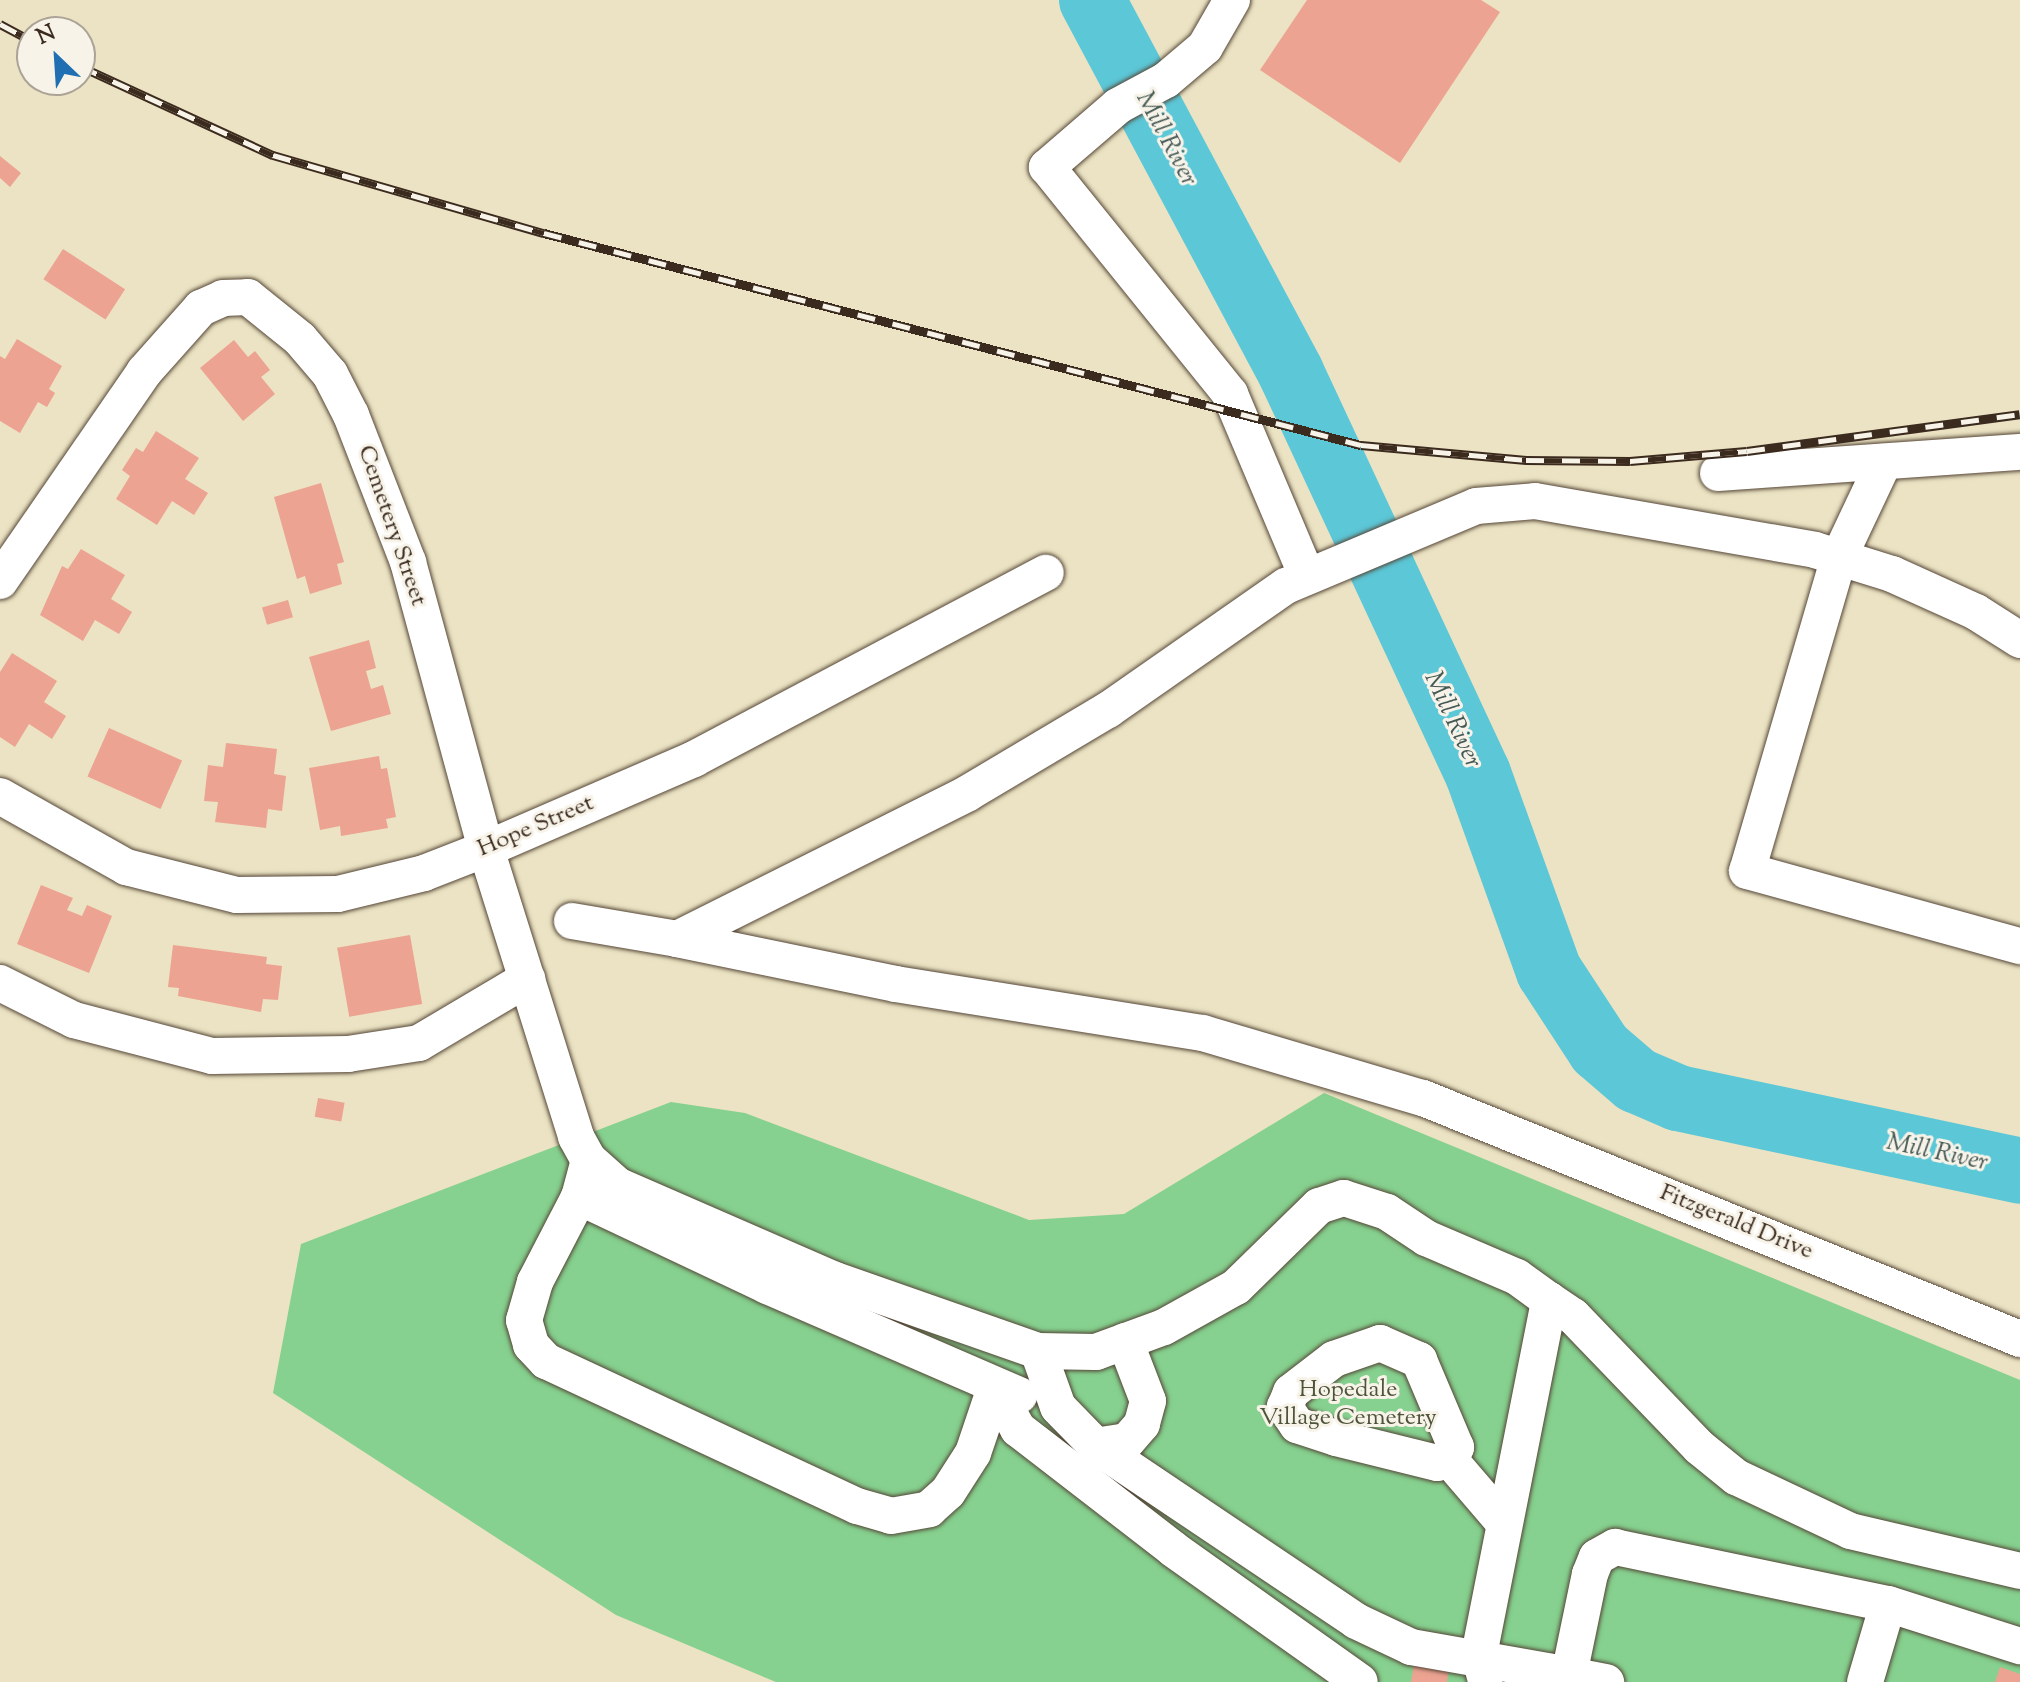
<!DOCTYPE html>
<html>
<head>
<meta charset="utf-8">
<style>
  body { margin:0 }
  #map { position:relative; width:2020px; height:1682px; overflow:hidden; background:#ebe3c3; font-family:"Sorts Mill Goudy",serif }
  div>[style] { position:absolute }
  .green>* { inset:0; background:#86d18f }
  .river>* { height:66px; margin:-33px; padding:0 33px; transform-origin:33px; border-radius:33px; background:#5cc7d7 }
  .building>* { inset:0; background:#eca391; transform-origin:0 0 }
  .roads { filter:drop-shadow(0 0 2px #554637) drop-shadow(0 0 2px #554637) }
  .minor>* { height:36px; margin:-18px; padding:0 18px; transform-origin:18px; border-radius:18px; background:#fff }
  .rail>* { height:9px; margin-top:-4.5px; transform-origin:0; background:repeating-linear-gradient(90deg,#f7f3e8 0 18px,#3b2a1e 0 36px); box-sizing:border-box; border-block:2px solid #3b2a1e }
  span { translate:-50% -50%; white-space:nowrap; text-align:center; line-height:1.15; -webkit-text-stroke:6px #f7f3e8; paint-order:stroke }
  .street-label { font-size:24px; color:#3b2a1e }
  .park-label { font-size:24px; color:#4e543a }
  .water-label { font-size:26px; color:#455956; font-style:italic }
  .north { position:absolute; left:16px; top:16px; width:80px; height:80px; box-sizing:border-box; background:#f7f3e8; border:2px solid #aca397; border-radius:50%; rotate:335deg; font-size:22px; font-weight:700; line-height:32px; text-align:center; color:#3b2a1e }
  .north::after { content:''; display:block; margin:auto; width:28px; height:36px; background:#1f6fb2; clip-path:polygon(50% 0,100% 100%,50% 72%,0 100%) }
</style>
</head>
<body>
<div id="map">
  <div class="green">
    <i style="clip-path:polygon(1324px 1093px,2020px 1380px,2020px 1682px,776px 1682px,616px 1615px,273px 1393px,301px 1244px,671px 1102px,745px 1113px,1029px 1220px,1124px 1214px)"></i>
  </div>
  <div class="river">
    <i style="left:1092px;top:0;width:423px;rotate:61.9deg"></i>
    <i style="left:1291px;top:373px;width:442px;rotate:65deg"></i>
    <i style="left:1478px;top:774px;width:209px;rotate:70.2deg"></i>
    <i style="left:1549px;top:971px;width:93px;rotate:56.8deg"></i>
    <i style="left:1600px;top:1049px;width:48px;rotate:40.7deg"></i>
    <i style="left:1636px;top:1080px;width:46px;rotate:23.2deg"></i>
    <i style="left:1678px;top:1098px;width:350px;rotate:12deg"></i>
  </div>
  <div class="building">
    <i style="clip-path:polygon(1307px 0,1481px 0,1500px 12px,1400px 163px,1260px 70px)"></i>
    <i style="clip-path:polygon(0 156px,21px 173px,10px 187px,0 178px)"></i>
    <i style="left:63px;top:249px;width:74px;height:36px;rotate:33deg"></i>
    <i style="clip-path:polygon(17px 339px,62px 366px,49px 389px,55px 393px,47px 407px,38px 402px,20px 433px,0 421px,0 356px,5px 359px)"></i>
    <i style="clip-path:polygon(234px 340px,248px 357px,255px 351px,270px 370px,261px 377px,275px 394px,243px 421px,200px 368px)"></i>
    <i style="clip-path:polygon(156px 431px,199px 458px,185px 479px,208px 493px,194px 515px,172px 501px,157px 525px,116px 499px,130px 476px,122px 470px,136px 448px,143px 452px)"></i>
    <i style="clip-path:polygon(321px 483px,344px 562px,337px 564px,342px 584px,310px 594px,305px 576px,297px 579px,274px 497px)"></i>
    <i style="clip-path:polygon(81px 549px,125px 575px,111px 599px,132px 612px,119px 634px,95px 620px,83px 641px,40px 615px,62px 566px,68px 569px)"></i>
    <i style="left:288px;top:600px;width:18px;height:27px;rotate:74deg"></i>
    <i style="clip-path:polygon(369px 640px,376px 668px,366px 671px,371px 689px,383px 685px,391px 714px,331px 731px,309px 657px)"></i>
    <i style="clip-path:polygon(12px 653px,57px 681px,44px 702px,66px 716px,52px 739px,29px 724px,15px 747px,0 737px,0 672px)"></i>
    <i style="left:109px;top:728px;width:80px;height:53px;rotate:24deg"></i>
    <i style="clip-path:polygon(226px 743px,277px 749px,274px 774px,286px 776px,282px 811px,268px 809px,266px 828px,215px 822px,218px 802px,204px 801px,208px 765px,223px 767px)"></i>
    <i style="clip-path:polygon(379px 756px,381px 769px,387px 768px,396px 817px,386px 819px,388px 828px,341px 836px,340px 826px,320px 830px,309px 768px)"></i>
    <i style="clip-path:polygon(41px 885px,73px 898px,67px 910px,82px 916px,87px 905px,112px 916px,89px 973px,17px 944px)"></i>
    <i style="left:410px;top:935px;width:70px;height:74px;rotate:80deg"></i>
    <i style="clip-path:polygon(173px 945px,267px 957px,266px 964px,282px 966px,278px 1000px,263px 999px,261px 1012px,178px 996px,179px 988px,168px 987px)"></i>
    <i style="left:318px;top:1098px;width:27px;height:19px;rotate:10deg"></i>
    <i style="clip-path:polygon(1415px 1657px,1450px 1662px,1447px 1682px,1411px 1682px)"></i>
    <i style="clip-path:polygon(2000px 1667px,2020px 1674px,2020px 1682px,1995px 1682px)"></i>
  </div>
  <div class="roads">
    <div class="minor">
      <i style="left:1232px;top:0;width:54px;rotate:119.9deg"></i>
      <i style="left:1205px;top:47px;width:51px;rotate:139.8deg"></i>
      <i style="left:1166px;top:80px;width:55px;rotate:151.6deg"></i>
      <i style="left:1118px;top:106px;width:94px;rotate:139.3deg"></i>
      <i style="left:1047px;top:167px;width:292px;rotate:51.1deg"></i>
      <i style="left:1230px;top:394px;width:198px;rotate:67.1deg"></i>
      <i style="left:1884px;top:462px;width:105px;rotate:115.3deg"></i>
      <i style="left:1839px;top:557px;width:327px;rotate:106.3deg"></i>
      <i style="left:1747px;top:871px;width:283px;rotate:15.4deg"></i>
      <i style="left:1718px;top:473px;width:303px;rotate:-4deg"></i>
      <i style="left:0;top:581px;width:254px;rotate:-55.4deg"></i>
      <i style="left:144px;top:372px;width:86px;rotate:-48.3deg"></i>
      <i style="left:201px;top:308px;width:24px;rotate:-24deg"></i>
      <i style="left:223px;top:298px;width:25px;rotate:-2deg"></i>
      <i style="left:248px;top:297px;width:67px;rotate:38.9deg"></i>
      <i style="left:300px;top:339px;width:46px;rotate:49.4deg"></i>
      <i style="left:330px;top:374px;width:46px;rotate:62.9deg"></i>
      <i style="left:351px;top:415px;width:158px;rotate:68.8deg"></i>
      <i style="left:408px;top:562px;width:297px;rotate:74.8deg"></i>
      <i style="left:486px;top:849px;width:302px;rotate:72.6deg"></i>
      <i style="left:576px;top:1137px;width:26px;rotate:61deg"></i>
      <i style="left:0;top:796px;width:145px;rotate:29.4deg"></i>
      <i style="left:126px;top:867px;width:114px;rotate:14.2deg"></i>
      <i style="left:237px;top:895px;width:101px;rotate:-0.6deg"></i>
      <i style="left:338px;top:894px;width:89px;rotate:-13.7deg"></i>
      <i style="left:424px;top:873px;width:66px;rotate:-21.2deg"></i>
      <i style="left:486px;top:849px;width:227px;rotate:-23.4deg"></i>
      <i style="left:694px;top:759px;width:398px;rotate:-27.9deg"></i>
      <i style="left:572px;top:921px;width:107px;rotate:9.7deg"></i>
      <i style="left:677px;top:939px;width:326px;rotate:-26.6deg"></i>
      <i style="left:968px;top:793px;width:163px;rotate:-30.7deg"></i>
      <i style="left:1108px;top:710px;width:217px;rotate:-34.9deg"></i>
      <i style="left:1286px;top:586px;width:206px;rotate:-22.8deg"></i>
      <i style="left:1476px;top:506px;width:59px;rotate:-4.8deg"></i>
      <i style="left:1535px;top:501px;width:284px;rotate:9.9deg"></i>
      <i style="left:1815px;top:550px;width:81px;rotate:17.3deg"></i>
      <i style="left:1892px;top:574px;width:92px;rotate:24.3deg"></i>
      <i style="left:1976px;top:612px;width:52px;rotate:32.5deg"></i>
      <i style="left:677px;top:939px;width:224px;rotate:11.6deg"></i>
      <i style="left:896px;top:984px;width:311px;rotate:9.1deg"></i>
      <i style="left:1203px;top:1033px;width:229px;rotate:16.5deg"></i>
      <i style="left:1423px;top:1098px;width:644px;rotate:21.98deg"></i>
      <i style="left:0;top:983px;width:83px;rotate:26.6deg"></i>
      <i style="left:74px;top:1020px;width:143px;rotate:14.6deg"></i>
      <i style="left:212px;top:1056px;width:136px;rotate:-0.8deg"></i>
      <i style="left:348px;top:1054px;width:72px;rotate:-8.8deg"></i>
      <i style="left:419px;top:1043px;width:126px;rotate:-30.7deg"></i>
      <i style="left:579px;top:1197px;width:208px;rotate:25.3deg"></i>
      <i style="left:767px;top:1286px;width:275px;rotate:23.4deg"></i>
      <i style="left:1125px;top:1341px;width:64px;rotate:69deg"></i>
      <i style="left:1148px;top:1401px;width:24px;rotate:105deg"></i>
      <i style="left:1142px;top:1424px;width:23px;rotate:131deg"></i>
      <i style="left:1127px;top:1441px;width:31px;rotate:171deg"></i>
      <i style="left:1096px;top:1446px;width:54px;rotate:-134.3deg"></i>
      <i style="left:1058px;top:1407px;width:59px;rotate:-109.7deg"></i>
      <i style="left:1038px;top:1351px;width:58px;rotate:1deg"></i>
      <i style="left:1096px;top:1352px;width:72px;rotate:-20.2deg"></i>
      <i style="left:1164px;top:1327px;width:82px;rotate:-29.1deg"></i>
      <i style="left:1236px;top:1287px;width:116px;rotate:-44.3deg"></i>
      <i style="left:1319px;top:1206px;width:26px;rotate:-18deg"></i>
      <i style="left:1344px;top:1198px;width:45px;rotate:18deg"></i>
      <i style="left:1387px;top:1212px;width:47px;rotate:33.7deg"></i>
      <i style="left:1426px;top:1238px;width:99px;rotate:23.2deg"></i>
      <i style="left:1517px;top:1277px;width:39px;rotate:36deg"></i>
      <i style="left:1380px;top:1343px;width:43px;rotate:23.6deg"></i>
      <i style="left:1419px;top:1360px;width:95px;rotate:67deg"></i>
      <i style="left:1456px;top:1447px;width:14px;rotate:115deg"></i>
      <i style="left:1450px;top:1460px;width:13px;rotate:167deg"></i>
      <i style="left:1437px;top:1463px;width:104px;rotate:-166.1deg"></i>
      <i style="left:1336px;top:1438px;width:41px;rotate:-161.6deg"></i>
      <i style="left:1297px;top:1425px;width:22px;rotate:-124deg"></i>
      <i style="left:1285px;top:1407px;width:16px;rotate:-68deg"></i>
      <i style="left:1291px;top:1392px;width:54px;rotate:-37.5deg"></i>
      <i style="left:1334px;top:1359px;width:49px;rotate:-19.2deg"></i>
      <i style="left:1038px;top:1351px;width:215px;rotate:-160.7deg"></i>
      <i style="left:835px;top:1280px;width:238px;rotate:-156.5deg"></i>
      <i style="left:617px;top:1185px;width:38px;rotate:-138deg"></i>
      <i style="left:589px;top:1160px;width:38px;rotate:105deg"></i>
      <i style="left:579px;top:1197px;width:96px;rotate:117.4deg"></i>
      <i style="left:535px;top:1282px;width:40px;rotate:106deg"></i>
      <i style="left:524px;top:1320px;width:26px;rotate:74deg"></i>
      <i style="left:531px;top:1345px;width:22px;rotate:47deg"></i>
      <i style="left:546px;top:1361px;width:343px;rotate:25deg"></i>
      <i style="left:857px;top:1506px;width:35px;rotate:16deg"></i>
      <i style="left:891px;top:1516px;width:39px;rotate:-10deg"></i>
      <i style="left:929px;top:1509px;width:25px;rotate:-42deg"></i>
      <i style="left:948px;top:1492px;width:46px;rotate:-57.3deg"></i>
      <i style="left:973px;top:1453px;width:69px;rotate:-71.3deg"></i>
      <i style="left:995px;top:1388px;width:47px;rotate:60.7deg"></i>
      <i style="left:1018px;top:1429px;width:196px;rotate:37.7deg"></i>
      <i style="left:1173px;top:1549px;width:229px;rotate:35.4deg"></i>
      <i style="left:1096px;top:1446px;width:313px;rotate:33.9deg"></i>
      <i style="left:1356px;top:1621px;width:61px;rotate:25.3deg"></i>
      <i style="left:1411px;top:1647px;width:160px;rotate:10deg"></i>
      <i style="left:1569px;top:1675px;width:103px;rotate:-78.3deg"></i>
      <i style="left:1590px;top:1574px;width:18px;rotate:-68deg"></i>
      <i style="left:1597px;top:1557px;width:21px;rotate:-29deg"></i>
      <i style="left:1615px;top:1547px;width:279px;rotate:11.8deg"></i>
      <i style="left:1888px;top:1604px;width:139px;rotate:17.7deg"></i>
      <i style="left:1450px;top:1460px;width:83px;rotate:49.4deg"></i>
      <i style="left:1569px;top:1675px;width:38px;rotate:11deg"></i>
      <i style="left:1485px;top:1677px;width:23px;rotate:-105deg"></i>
      <i style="left:1479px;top:1655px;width:362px;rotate:-78.8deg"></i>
      <i style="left:1549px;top:1300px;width:29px;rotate:34deg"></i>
      <i style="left:1573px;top:1316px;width:182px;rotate:46.1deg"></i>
      <i style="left:1699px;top:1447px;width:48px;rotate:39deg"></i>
      <i style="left:1736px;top:1477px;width:126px;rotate:25.3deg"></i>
      <i style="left:1850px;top:1531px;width:175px;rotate:13.2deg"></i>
      <i style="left:1865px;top:1682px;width:81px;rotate:-73.6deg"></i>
    </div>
  </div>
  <div class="rail">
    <i style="left:0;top:24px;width:36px;rotate:28deg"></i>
    <i style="left:80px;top:66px;width:213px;rotate:24.8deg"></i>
    <i style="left:273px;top:155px;width:282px;rotate:16.1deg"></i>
    <i style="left:544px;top:233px;width:844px;rotate:14.55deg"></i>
    <i style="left:1361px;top:445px;width:166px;rotate:5.2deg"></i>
    <i style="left:1526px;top:460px;width:104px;rotate:0.6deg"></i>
    <i style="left:1630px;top:461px;width:117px;rotate:-4.9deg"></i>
    <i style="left:1747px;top:451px;width:275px;rotate:-7.7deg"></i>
  </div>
  <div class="street-label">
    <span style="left:391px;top:526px;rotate:71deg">Cemetery Street</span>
    <span style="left:536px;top:827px;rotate:-23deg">Hope Street</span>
    <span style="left:1736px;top:1223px;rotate:22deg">Fitzgerald Drive</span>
  </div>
  <div class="park-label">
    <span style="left:1348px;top:1405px">Hopedale<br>Village Cemetery</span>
  </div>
  <div class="water-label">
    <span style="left:1166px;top:139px;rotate:62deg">Mill River</span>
    <span style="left:1452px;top:720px;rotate:65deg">Mill River</span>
    <span style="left:1937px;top:1153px;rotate:12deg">Mill River</span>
  </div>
  <div class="north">N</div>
</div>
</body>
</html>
